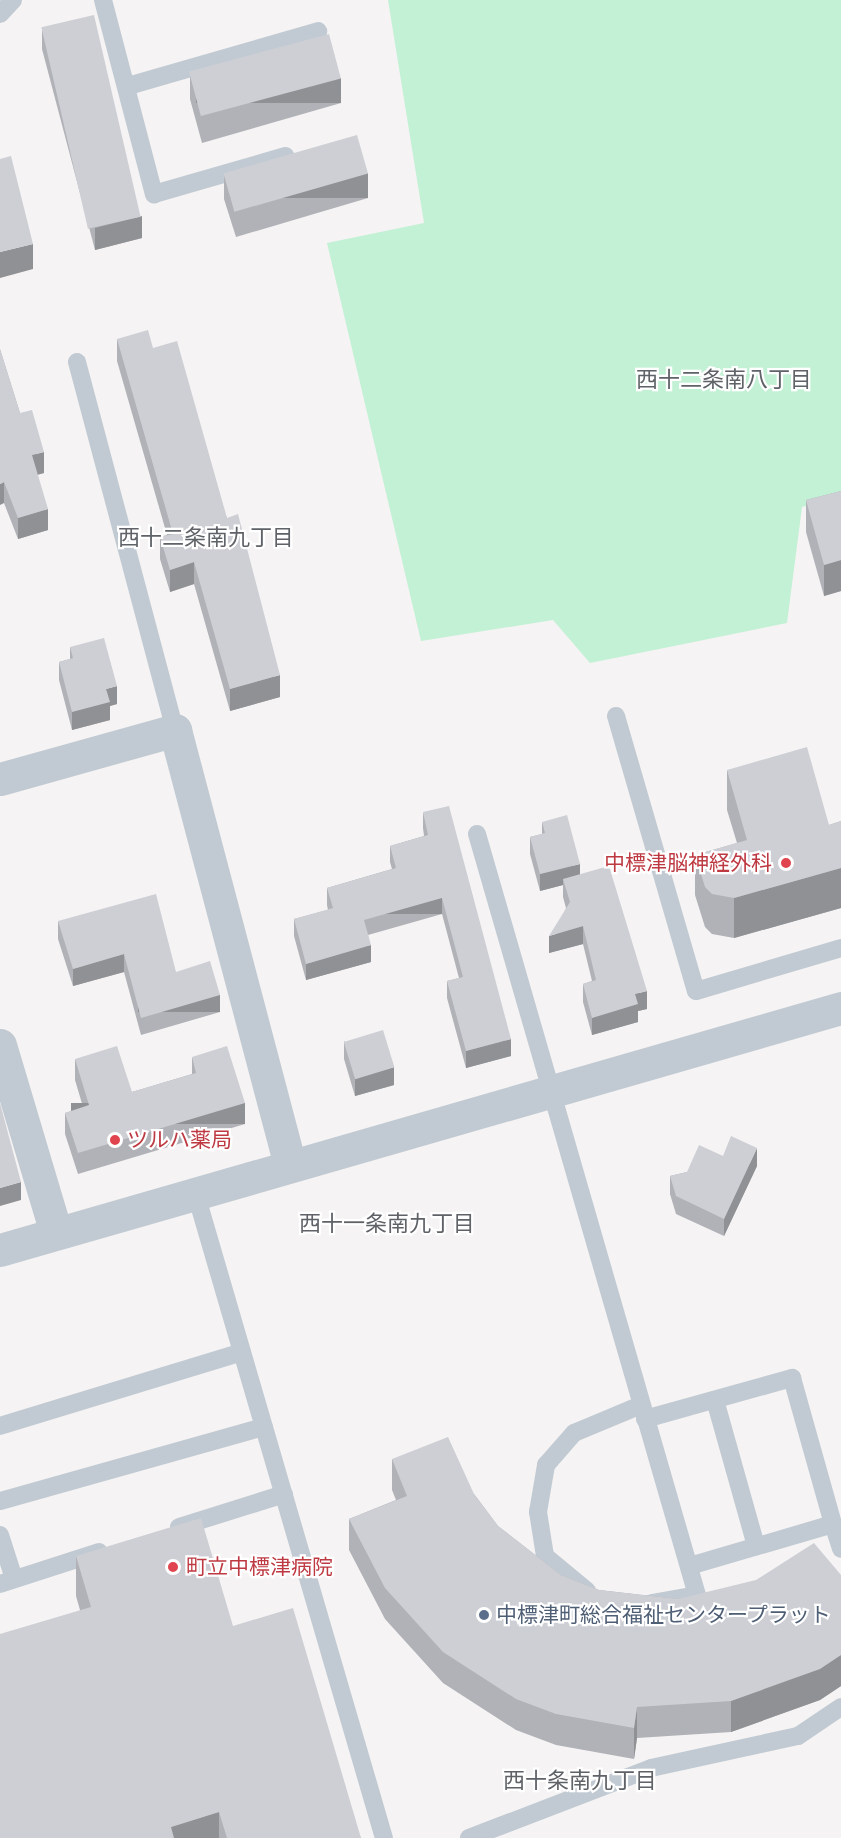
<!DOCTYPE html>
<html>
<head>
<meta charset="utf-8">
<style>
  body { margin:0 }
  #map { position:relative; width:841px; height:1838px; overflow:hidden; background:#f5f3f3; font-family:"Work Sans","Noto Sans JP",sans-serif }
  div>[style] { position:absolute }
  .green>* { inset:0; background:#c3f1d5 }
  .service>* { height:18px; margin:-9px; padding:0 9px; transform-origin:9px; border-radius:9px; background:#c1cad2 }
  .minor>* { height:33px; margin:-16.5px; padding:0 16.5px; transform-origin:16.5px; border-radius:16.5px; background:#c1cad2 }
  .wall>* { inset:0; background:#b0b2b7 }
  .shaded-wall>* { inset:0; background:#909195; transform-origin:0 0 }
  .building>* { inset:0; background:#cdcfd5; transform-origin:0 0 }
  .dots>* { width:16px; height:16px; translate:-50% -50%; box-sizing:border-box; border:3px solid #fff; border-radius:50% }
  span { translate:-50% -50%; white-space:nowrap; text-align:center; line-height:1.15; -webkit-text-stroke:4.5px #fff; paint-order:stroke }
  .health-label { font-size:21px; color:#be3a42 }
  .right { translate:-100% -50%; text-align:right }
  .left { translate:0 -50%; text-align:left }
  .service-label { font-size:21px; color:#4e5e75 }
  .neighbourhood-label { font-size:22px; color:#5f6368 }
</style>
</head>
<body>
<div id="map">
  <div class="green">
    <i style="clip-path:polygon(388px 0,841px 0,841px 496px,802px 507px,787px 623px,590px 663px,553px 620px,421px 641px,327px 243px,424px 223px)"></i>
  </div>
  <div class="service">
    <i style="left:103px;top:0;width:201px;rotate:75.3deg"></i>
    <i style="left:154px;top:194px;width:137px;rotate:-16.1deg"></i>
    <i style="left:0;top:14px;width:19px;rotate:-47deg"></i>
    <i style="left:128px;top:86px;width:198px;rotate:-16.1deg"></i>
    <i style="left:77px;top:362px;width:381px;rotate:75.1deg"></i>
    <i style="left:616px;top:716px;width:286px;rotate:73.8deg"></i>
    <i style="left:696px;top:991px;width:151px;rotate:-16.5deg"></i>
    <i style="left:477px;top:834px;width:792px;rotate:73.88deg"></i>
    <i style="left:697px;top:1595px;width:46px;rotate:169.9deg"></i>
    <i style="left:195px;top:1191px;width:674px;rotate:73.72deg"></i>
    <i style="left:715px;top:1400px;width:152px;rotate:74.3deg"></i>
    <i style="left:645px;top:1419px;width:153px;rotate:-15.6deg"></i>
    <i style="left:792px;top:1378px;width:152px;rotate:74.3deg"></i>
    <i style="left:833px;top:1524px;width:150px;rotate:163.7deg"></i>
    <i style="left:0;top:1426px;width:253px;rotate:-17deg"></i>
    <i style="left:0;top:1501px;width:274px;rotate:-15.7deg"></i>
    <i style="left:833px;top:1524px;width:26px;rotate:72deg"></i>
    <i style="left:179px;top:1527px;width:110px;rotate:-17.4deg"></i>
    <i style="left:0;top:1535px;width:46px;rotate:72.3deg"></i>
    <i style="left:0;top:1584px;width:104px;rotate:-17.9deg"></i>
    <i style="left:587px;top:1591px;width:55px;rotate:-140.2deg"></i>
    <i style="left:545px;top:1556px;width:45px;rotate:-99deg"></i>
    <i style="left:538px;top:1512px;width:48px;rotate:-80.3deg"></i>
    <i style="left:546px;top:1465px;width:43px;rotate:-48.8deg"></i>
    <i style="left:574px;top:1433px;width:73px;rotate:-22.7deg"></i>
    <i style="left:469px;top:1838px;width:195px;rotate:-21deg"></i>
    <i style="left:651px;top:1768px;width:150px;rotate:-12.3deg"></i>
    <i style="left:798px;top:1736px;width:52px;rotate:-34deg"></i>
  </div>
  <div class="minor">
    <i style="left:0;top:779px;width:182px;rotate:-15.6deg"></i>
    <i style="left:175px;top:730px;width:448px;rotate:75.2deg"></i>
    <i style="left:0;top:1045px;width:196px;rotate:73.4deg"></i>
    <i style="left:0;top:1250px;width:875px;rotate:-16.05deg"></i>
  </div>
  <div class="wall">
    <i style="clip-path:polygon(42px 28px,142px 238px,95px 250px,42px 49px)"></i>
    <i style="clip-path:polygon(190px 74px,341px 103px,202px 143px,190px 99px)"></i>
    <i style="clip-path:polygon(224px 174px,368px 198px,236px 237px,224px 199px)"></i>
    <i style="clip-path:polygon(117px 339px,153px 348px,227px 518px,280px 697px,230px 711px,194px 584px,170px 592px,160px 559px,160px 537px,167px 535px,117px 361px)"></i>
    <i style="clip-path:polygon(0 349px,20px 413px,44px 473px,37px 475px,48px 530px,18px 539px,4px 503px)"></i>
    <i style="clip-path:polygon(841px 491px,841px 591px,824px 596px,806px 532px,806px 500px)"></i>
    <i style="clip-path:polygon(70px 647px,117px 704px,110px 706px,110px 720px,72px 730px,59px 680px,59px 662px,70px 659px)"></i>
    <i style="clip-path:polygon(727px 770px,829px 825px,841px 821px,841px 908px,734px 938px,712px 934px,705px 927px,695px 895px,695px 855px,737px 843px,727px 810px)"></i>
    <i style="clip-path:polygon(423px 812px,511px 1056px,466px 1068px,447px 998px,447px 981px,459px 978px,442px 914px,368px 935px,371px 962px,306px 980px,294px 936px,294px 919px,328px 910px,327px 905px,327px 888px,392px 869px,390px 862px,390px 846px,424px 836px,423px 828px)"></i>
    <i style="clip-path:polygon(542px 822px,580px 875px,647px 1009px,638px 1011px,638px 1022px,592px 1035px,583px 1002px,583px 984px,592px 981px,583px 944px,549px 953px,566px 908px,563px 897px,563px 885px,540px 891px,530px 854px,530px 837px,542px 834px)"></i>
    <i style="clip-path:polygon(58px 921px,176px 972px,220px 1012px,141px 1035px,124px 972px,73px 986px,58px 939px)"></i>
    <i style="clip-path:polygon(344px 1041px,394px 1085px,355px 1096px,344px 1059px)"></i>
    <i style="clip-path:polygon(192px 1057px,245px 1124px,78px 1174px,65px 1134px,65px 1113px,83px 1107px,75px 1080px,75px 1059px,132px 1092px,192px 1074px)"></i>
    <i style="clip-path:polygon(723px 1156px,757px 1166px,724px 1236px,676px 1214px,670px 1194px,670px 1176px,687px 1172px)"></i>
    <i style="clip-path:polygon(392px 1459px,474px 1494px,498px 1526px,561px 1575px,599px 1590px,678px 1599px,841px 1575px,841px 1686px,820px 1700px,731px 1732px,637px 1738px,634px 1759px,556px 1745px,516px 1730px,443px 1683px,385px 1619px,349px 1550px,349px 1519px,396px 1500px,392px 1490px)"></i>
    <i style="clip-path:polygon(76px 1556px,233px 1626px,361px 1838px,0 1838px,80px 1610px,76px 1596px)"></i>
  </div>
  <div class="shaded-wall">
    <i style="left:341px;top:78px;width:25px;height:145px;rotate:90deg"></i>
    <i style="left:368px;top:173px;width:25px;height:138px;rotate:90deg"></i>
    <i style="clip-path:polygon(142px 216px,142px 238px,95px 250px,95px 228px)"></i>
    <i style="clip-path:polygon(33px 244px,33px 269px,0 278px,0 252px)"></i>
    <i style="clip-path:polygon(44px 452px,44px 473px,32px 476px,32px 455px)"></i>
    <i style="clip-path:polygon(4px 482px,4px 503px,0 505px,0 484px)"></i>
    <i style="clip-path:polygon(48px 509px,48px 530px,18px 539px,18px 518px)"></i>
    <i style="clip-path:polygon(841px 560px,841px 591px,824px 596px,824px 565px)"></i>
    <i style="clip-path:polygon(194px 562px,194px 584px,170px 592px,170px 570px)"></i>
    <i style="clip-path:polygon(280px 675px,280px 697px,230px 711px,230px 689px)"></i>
    <i style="clip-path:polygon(117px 686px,117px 704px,110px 706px,110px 720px,72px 730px,72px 712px,106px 689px)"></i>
    <i style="clip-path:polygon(580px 864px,580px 881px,563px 879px,563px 885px,540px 891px,540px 874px)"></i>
    <i style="clip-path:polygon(841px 868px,841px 908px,734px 938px,734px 898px)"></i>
    <i style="left:442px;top:898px;width:16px;height:81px;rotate:90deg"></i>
    <i style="clip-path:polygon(583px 926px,583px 944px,549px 953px,549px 936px)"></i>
    <i style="clip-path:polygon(371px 945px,371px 962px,306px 980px,306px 964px)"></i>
    <i style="clip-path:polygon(124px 954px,124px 972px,73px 986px,73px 969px)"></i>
    <i style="clip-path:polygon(647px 991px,647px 1009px,638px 1011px,638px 1022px,592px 1035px,592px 1018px,635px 994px)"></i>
    <i style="left:220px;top:995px;width:17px;height:82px;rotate:90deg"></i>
    <i style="clip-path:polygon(511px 1039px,511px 1056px,466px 1068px,466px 1051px)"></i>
    <i style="clip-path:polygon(394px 1067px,394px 1085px,355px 1096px,355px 1078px)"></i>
    <i style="left:245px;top:1103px;width:21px;height:174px;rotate:90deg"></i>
    <i style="clip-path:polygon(757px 1148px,757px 1166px,724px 1236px,724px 1219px)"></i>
    <i style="clip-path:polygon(21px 1182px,21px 1200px,0 1206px,0 1188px)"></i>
    <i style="clip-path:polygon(841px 1655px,841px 1686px,820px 1700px,731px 1732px,731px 1701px)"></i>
    <i style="clip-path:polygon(637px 1707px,637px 1738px,634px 1759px,634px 1728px)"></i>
    <i style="clip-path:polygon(219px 1812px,219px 1838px,171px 1838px,171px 1827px)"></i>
  </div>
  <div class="building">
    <i style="left:94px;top:15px;width:207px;height:54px;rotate:77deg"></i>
    <i style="left:329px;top:34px;width:46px;height:145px;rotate:75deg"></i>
    <i style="left:357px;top:135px;width:40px;height:139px;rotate:74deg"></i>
    <i style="clip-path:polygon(11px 156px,33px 244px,0 252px,0 159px)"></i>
    <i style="clip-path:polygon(148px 330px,153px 348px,177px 341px,227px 518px,238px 514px,280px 675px,230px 689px,194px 562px,170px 570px,160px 537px,173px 534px,117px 339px)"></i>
    <i style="clip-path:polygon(0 349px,20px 413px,32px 410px,44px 452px,32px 455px,48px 509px,18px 518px,4px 482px,0 484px)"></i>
    <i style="clip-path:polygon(841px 491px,841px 560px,824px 565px,806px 500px)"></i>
    <i style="clip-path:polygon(104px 638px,117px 686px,106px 689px,110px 702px,72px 712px,59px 662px,73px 658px,70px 647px)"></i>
    <i style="clip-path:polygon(807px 747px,829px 825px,841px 821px,841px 868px,734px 898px,712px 894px,705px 887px,695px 855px,747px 840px,727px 770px)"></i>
    <i style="clip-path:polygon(449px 806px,511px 1039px,466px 1051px,447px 981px,463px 977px,442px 898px,364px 920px,371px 945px,306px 964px,294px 919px,333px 908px,327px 888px,396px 868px,390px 846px,428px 835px,423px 812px)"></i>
    <i style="clip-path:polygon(567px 815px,580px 864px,540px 874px,530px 837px,545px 833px,542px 822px)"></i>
    <i style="clip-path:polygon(609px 866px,647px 991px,635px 994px,638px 1004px,592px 1018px,583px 984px,596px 980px,583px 926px,549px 936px,570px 902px,563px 879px)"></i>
    <i style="clip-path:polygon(156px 894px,176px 972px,210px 961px,220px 995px,141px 1018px,124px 954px,73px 969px,58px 921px)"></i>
    <i style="left:383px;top:1030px;width:39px;height:41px;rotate:73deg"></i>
    <i style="clip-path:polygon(117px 1046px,132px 1092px,196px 1073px,192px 1057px,227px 1046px,245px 1103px,78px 1153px,65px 1113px,89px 1105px,75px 1059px)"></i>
    <i style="clip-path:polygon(0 1103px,21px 1182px,0 1188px)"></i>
    <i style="clip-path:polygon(731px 1136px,757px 1148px,724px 1219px,676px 1196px,670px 1176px,687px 1172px,699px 1145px,723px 1156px)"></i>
    <i style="clip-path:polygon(448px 1437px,474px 1494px,498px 1526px,561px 1575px,599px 1590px,678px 1599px,756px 1580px,814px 1543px,841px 1575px,841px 1655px,820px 1669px,731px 1701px,637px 1707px,634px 1728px,556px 1714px,516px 1699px,443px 1652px,385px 1588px,349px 1519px,407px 1496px,392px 1459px)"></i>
    <i style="clip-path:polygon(201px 1518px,233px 1626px,293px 1608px,361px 1838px,227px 1838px,219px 1812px,171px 1827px,174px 1838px,0 1838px,0 1634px,91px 1607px,76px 1556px)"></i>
  </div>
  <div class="dots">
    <i style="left:786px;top:863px;background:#e0444e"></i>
    <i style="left:115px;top:1140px;background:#e0444e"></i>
    <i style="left:173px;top:1567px;background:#e0444e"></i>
    <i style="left:484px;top:1615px;background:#5c6f8a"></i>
  </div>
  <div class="health-label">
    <span class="right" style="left:772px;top:863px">中標津脳神経外科</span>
    <span class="left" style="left:127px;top:1140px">ツルハ薬局</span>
    <span class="left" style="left:186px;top:1567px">町立中標津病院</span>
  </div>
  <div class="service-label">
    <span class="left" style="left:496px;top:1615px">中標津町総合福祉センタープラット</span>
  </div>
  <div class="neighbourhood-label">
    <span style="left:724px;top:380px">西十二条南八丁目</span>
    <span style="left:206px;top:538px">西十二条南九丁目</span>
    <span style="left:387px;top:1224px">西十一条南九丁目</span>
    <span style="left:580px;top:1781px">西十条南九丁目</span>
  </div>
</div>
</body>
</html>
